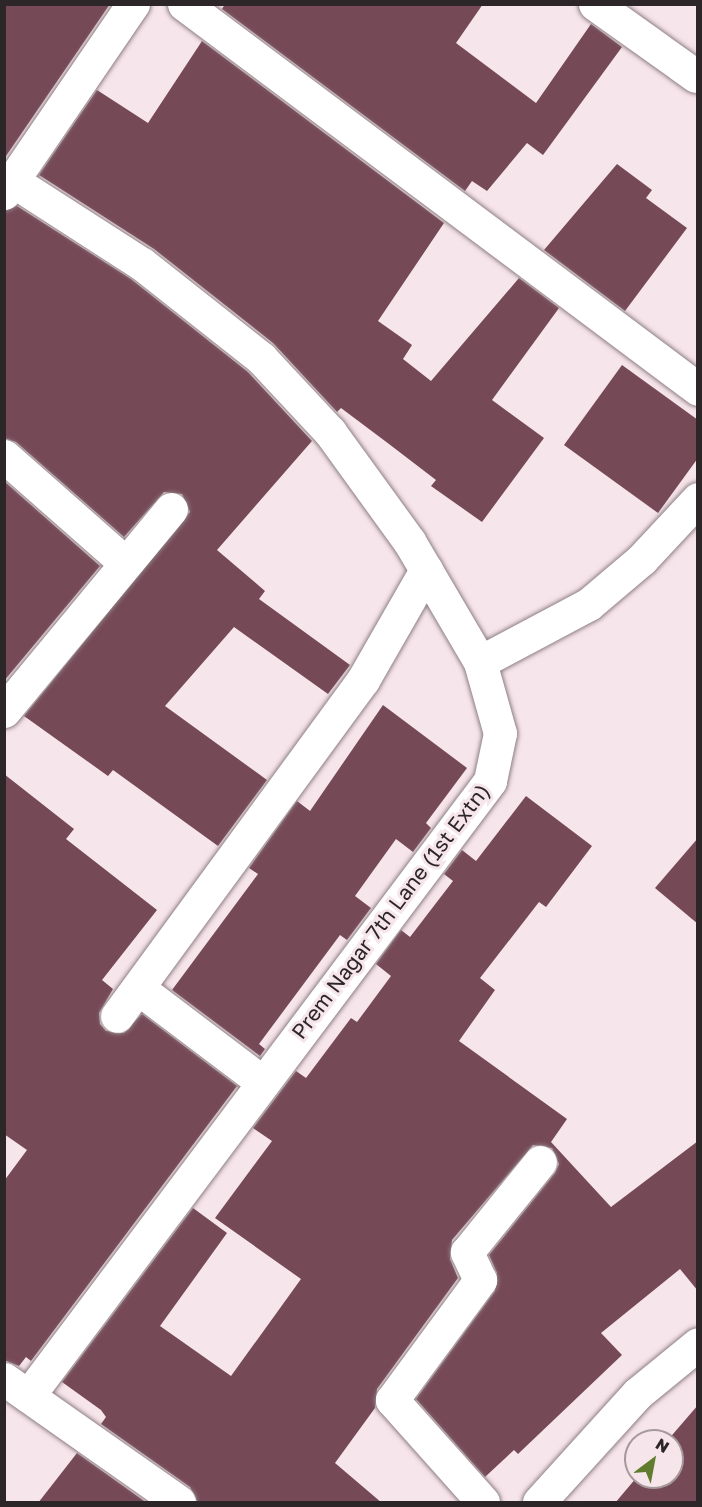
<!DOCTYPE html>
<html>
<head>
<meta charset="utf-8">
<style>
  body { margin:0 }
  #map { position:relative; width:702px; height:1507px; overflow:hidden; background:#f6e5ea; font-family:"Golos Text",sans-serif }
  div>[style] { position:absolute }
  .building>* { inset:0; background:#764957 }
  .roads { filter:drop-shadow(0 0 2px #8e7f83) drop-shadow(0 0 2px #8e7f83) }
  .minor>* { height:33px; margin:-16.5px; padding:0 16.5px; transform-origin:16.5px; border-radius:16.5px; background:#fff }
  span { translate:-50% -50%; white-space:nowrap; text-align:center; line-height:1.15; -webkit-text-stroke:6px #f6e5ea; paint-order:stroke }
  .street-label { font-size:21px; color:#2c2628 }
  .frame { position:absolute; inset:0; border:6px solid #2c2628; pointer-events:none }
  .north { position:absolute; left:624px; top:1429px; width:60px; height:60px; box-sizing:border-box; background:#f6e5ea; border:2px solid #a5999c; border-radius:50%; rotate:32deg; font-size:16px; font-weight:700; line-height:24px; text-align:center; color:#2c2628 }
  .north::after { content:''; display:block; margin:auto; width:21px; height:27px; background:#627c2f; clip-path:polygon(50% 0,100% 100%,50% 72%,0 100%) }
</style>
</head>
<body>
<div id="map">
  <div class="building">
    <i style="clip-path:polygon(4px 4px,110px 4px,4px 159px)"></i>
    <i style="clip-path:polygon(225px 4px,483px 4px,456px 43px,536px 103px,591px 24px,622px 47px,543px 155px,527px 143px,487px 191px,472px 181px,465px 191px,222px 9px)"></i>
    <i style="clip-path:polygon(202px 41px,444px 223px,378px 321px,412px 345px,403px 359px,431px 381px,519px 278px,559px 308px,492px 400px,544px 438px,482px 522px,431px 486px,436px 480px,389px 444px,341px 408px,337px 412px,273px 343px,154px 249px,39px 175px,97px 90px,148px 123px)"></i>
    <i style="clip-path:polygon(617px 164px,652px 190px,646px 198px,687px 228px,625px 311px,544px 250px)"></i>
    <i style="clip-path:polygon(17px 206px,131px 279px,248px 372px,312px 441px,217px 550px,265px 591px,259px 599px,350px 665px,328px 694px,234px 627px,165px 706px,267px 780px,218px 846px,113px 770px,108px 776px,24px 716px,190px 512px,182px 494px,164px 492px,124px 537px,16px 442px,4px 438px,4px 211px)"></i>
    <i style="clip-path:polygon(622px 365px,698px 420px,698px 458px,658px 513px,564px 445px)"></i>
    <i style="clip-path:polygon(4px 481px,100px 566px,4px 681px)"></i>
    <i style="clip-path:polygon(383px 705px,467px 768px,426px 823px,431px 828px,413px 852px,396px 839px,355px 896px,371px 908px,347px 940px,340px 935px,259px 1044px,265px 1049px,260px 1056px,172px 990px,258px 874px,249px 868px,297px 801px,310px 811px)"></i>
    <i style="clip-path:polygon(4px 774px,74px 829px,66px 839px,157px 910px,102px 980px,113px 989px,99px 1013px,100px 1024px,106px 1031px,124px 1033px,142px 1014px,237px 1086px,31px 1361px,26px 1357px,19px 1366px,4px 1360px,4px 1181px,27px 1150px,4px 1134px)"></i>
    <i style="clip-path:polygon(526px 796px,592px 846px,546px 907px,539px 902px,480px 978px,495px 990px,459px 1041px,567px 1119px,551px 1142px,611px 1207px,698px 1141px,698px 1291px,680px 1269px,601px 1333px,622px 1355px,518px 1454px,514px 1450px,485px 1477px,416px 1399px,495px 1291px,497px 1273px,489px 1255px,555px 1173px,559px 1164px,552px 1148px,533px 1145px,452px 1240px,450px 1259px,458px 1278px,377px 1389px,375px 1408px,335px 1463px,382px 1503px,198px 1503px,190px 1487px,101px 1424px,106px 1417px,101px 1410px,62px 1382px,193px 1208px,227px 1233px,160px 1326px,231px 1376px,301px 1279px,215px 1218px,272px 1141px,253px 1128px,296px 1071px,306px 1078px,351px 1018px,357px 1022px,391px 976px,376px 964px,401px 930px,410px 937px,453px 881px,444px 874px,462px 850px,476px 861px)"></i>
    <i style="clip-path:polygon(698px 838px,698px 924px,655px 888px)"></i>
    <i style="clip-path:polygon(698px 1405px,698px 1503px,615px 1503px,637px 1477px,672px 1477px,672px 1441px,667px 1441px)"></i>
    <i style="clip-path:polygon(77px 1453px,147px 1503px,38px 1503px)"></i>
  </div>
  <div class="roads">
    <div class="minor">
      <i style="left:184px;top:4px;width:642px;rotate:36.83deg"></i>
      <i style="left:595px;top:4px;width:124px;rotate:35.5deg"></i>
      <i style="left:13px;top:181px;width:153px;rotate:32.8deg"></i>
      <i style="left:142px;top:264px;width:152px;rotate:38.3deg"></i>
      <i style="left:261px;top:358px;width:101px;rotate:47deg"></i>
      <i style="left:330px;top:432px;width:135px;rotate:54.1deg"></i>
      <i style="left:409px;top:541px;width:140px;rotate:59.6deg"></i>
      <i style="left:480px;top:662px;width:74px;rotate:74.3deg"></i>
      <i style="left:500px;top:733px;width:49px;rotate:101.8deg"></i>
      <i style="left:490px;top:781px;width:769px;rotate:126.91deg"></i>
      <i style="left:4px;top:193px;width:229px;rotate:-55.7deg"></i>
      <i style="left:4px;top:456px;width:159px;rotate:41.4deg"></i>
      <i style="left:480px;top:662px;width:123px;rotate:-28deg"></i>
      <i style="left:589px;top:604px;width:70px;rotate:-40.3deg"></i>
      <i style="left:642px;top:559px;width:82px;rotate:-47deg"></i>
      <i style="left:4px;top:711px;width:262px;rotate:-50.4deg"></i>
      <i style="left:138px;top:988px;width:154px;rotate:37.1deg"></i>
      <i style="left:117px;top:1016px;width:416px;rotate:-53.8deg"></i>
      <i style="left:363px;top:680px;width:127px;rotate:-60.2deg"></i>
      <i style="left:4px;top:1379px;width:214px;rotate:35.1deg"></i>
      <i style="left:483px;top:1502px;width:137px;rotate:-131.7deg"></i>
      <i style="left:392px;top:1400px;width:149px;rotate:-53.7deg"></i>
      <i style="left:480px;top:1280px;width:31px;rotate:-115deg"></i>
      <i style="left:467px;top:1252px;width:116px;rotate:-51deg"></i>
      <i style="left:539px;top:1502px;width:147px;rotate:-47.8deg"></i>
      <i style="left:638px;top:1393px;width:77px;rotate:-39.2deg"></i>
    </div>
  </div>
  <div class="street-label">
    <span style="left:390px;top:911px;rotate:-53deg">Prem Nagar 7th Lane (1st Extn)</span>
  </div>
  <div class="frame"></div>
  <div class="north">N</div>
</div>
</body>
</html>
